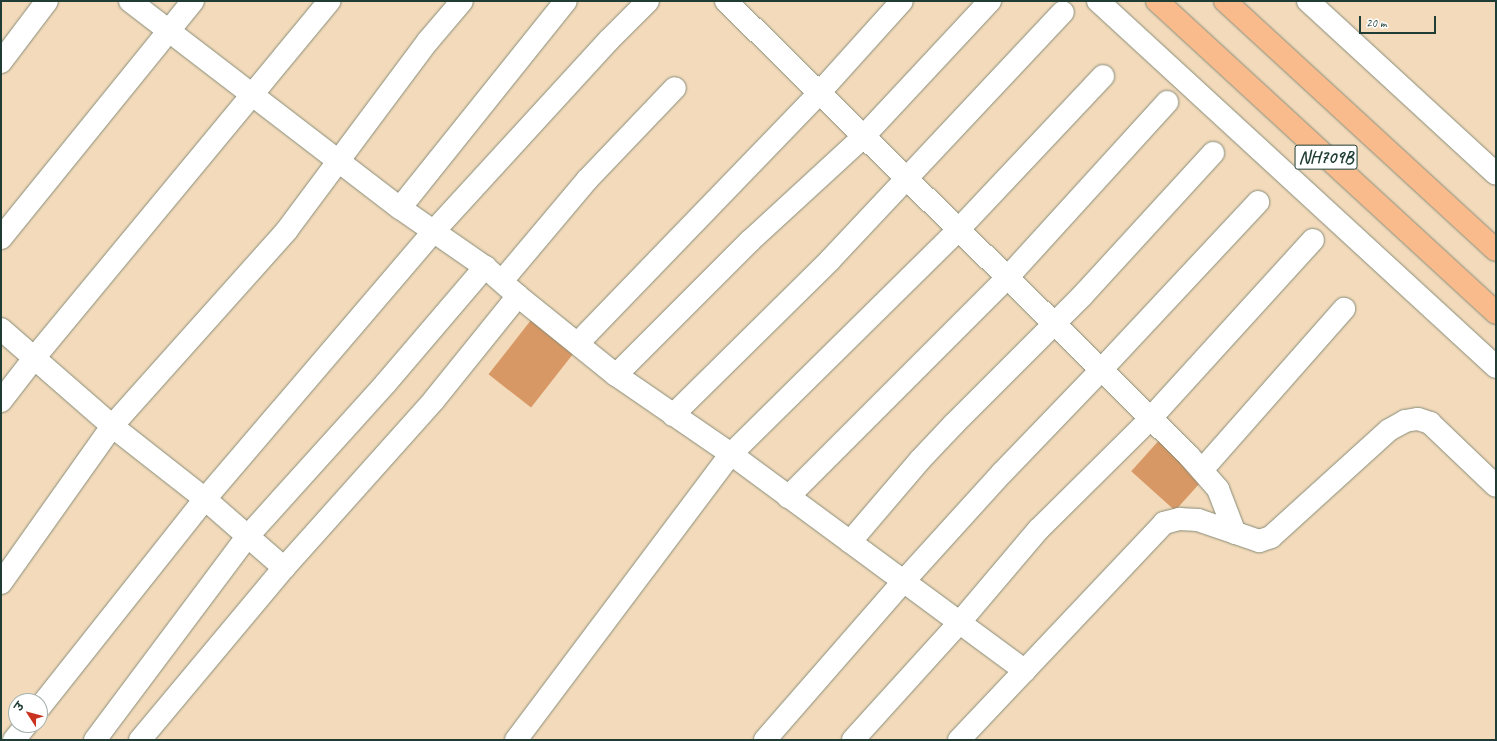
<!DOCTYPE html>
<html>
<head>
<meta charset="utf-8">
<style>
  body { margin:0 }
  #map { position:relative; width:1497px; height:741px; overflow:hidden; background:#f2dabb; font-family:Caveat,"Playpen Sans Deva",sans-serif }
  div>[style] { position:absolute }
  .building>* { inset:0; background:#d89865; transform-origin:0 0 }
  .roads { filter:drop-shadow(0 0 1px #888c78) drop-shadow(0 0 1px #888c78) }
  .minor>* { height:22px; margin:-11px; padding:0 11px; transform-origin:11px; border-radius:11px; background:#fff }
  .tertiary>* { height:22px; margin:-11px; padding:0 11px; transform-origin:11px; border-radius:11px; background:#fff }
  .motorway>* { height:22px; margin:-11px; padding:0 11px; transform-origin:11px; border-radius:11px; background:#fabb8c }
  span { translate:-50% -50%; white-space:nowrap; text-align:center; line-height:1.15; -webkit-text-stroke:3.5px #fff; paint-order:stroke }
  .shield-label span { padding:1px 3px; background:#fff; border:1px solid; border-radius:3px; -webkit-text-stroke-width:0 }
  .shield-label { font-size:18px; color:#1f3d34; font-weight:700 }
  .frame { position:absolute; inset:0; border:2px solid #1f3d34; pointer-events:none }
  .north { position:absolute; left:8px; top:693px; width:40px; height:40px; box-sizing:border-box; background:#fff; border:1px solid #a5b1ae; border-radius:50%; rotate:306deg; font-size:11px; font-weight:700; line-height:16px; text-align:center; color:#1f3d34 }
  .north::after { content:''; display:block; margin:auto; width:14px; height:18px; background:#c8321e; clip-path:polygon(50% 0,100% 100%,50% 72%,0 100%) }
  .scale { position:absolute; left:1359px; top:16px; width:77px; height:18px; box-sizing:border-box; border:2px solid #1f3d34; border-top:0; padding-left:5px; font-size:12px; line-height:14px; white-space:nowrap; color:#1f3d34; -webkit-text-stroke:3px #fff; paint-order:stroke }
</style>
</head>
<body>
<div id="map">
  <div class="building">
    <i style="left:531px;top:320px;width:54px;height:69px;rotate:38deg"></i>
    <i style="left:1162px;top:437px;width:59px;height:46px;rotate:42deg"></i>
  </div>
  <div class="roads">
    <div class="minor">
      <i style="left:130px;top:1px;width:340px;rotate:37.5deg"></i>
      <i style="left:400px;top:208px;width:103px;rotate:34.8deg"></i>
      <i style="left:485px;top:267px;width:44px;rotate:41.3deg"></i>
      <i style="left:518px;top:296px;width:126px;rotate:38.9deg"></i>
      <i style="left:616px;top:375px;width:140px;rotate:34.5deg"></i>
      <i style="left:731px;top:454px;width:365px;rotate:36.4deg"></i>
      <i style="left:726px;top:1px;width:649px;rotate:44.5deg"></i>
      <i style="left:1189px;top:456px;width:44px;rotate:48.7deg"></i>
      <i style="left:1218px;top:489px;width:47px;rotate:68.9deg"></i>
      <i style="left:1px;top:62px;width:76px;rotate:-53deg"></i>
      <i style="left:400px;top:208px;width:265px;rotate:-51.3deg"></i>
      <i style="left:1px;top:238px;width:305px;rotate:-51deg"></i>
      <i style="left:502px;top:281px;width:132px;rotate:-49.9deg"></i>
      <i style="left:587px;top:180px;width:127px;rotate:-46.3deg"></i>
      <i style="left:1px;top:329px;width:147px;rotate:41.1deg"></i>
      <i style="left:112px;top:426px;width:118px;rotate:38.1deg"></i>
      <i style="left:205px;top:499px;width:105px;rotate:41.1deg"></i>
      <i style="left:578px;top:343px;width:349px;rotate:-46deg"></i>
      <i style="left:820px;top:92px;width:122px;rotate:-48deg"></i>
      <i style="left:616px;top:375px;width:190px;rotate:-45deg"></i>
      <i style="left:750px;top:241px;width:155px;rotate:-42.6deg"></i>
      <i style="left:864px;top:136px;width:185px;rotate:-47deg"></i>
      <i style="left:1px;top:401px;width:56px;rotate:-52.3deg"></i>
      <i style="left:35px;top:357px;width:462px;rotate:-50.4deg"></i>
      <i style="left:673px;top:415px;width:221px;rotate:-44.6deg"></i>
      <i style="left:830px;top:260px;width:340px;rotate:-46.8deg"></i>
      <i style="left:1202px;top:470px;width:215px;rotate:-48.6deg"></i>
      <i style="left:788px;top:497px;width:310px;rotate:-45deg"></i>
      <i style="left:1007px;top:278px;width:238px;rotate:-47.7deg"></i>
      <i style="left:850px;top:542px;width:108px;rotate:-49.5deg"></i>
      <i style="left:920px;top:460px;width:50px;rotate:-46.6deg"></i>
      <i style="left:954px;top:424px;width:181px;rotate:-45deg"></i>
      <i style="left:1082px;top:296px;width:194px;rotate:-47.5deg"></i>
      <i style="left:1px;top:583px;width:192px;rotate:-54.7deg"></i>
      <i style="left:112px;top:426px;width:263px;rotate:-48.2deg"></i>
      <i style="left:287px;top:230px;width:236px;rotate:-53.3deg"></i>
      <i style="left:428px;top:41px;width:52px;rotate:-49.6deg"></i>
      <i style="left:40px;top:707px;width:265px;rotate:-51.6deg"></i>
      <i style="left:205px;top:499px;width:353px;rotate:-49.5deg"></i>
      <i style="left:434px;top:231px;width:259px;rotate:-47.5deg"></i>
      <i style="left:609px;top:40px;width:55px;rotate:-45deg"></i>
      <i style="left:14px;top:740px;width:19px;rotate:-51deg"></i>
      <i style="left:95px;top:740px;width:254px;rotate:-53.2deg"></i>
      <i style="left:247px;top:537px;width:207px;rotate:-47.9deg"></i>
      <i style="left:386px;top:383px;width:153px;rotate:-49.5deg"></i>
      <i style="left:140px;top:740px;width:224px;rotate:-50.1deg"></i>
      <i style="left:284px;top:568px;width:225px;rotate:-48.2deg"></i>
      <i style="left:434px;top:400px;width:134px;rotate:-51.1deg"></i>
      <i style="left:516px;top:740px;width:358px;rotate:-53.1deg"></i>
      <i style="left:731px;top:454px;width:320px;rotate:-44.6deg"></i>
      <i style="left:959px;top:229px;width:210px;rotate:-46.7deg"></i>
      <i style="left:765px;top:740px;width:210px;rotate:-48.9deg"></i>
      <i style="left:903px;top:582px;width:147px;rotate:-47.8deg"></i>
      <i style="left:1002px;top:473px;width:143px;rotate:-46.1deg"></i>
      <i style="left:1101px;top:370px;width:230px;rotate:-46.9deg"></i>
      <i style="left:853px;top:740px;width:159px;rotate:-47.8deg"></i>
      <i style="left:960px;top:622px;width:122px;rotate:-49.7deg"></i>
      <i style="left:1039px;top:529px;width:156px;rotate:-44.7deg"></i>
      <i style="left:1150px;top:419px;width:242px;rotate:-47.7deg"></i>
      <i style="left:959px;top:740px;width:299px;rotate:-46.6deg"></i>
      <i style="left:1164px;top:523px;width:16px;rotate:-15deg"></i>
      <i style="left:1179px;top:519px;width:19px;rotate:3deg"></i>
      <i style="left:1198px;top:520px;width:65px;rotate:19deg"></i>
      <i style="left:1259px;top:541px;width:13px;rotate:-18deg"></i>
      <i style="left:1271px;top:537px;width:159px;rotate:-42.2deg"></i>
      <i style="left:1389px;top:430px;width:18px;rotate:-29deg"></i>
      <i style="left:1405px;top:421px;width:13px;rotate:-9deg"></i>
      <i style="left:1418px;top:419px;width:13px;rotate:18deg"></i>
      <i style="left:1430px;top:423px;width:91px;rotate:43.7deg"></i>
    </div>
    <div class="tertiary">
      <i style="left:1098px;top:1px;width:541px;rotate:42.6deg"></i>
      <i style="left:1308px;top:1px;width:255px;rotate:42.6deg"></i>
    </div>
    <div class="motorway">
      <i style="left:1157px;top:1px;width:461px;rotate:42.6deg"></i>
      <i style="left:1225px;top:1px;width:368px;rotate:42.6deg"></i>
    </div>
  </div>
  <div class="shield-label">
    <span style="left:1326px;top:157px">NH709B</span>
  </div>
  <div class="frame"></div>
  <div class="north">उ</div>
  <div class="scale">20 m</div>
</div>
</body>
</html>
